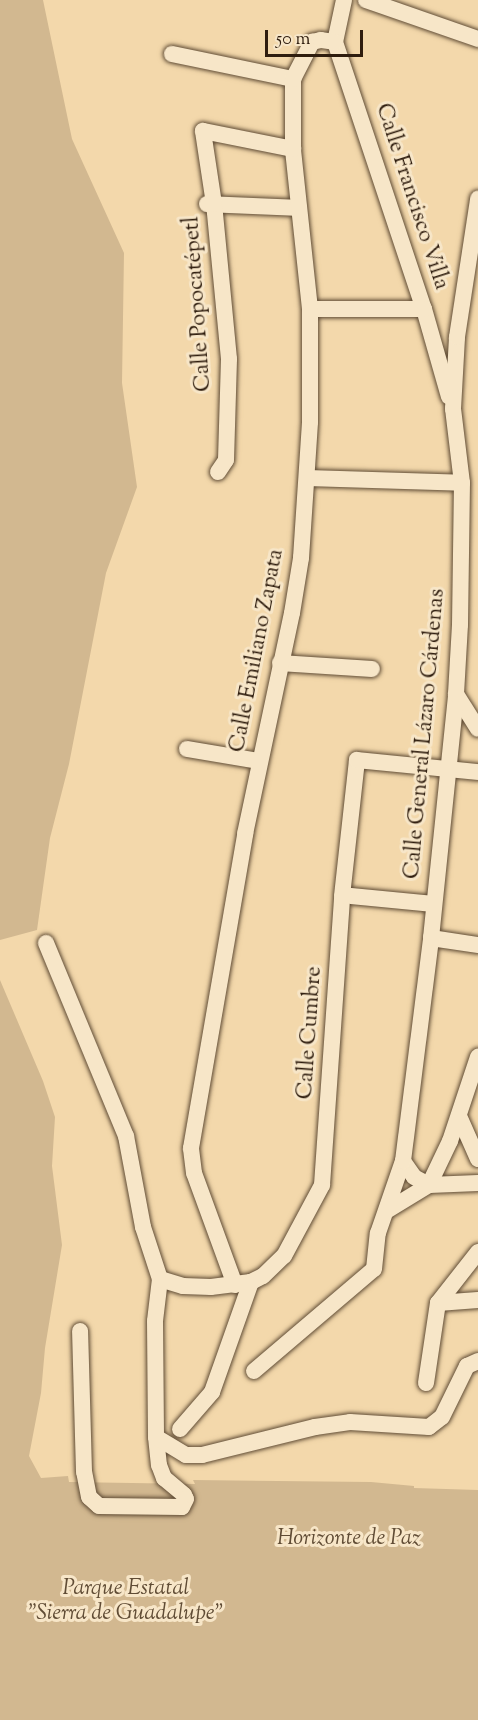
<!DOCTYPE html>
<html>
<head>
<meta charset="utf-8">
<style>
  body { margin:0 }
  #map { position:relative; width:478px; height:1720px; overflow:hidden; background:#f3d8ab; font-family:"Sorts Mill Goudy",serif }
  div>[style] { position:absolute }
  .green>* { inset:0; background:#d2b890 }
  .roads { filter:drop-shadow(0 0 2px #604c35) drop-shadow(0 0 2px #604c35) }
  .minor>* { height:16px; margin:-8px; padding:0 8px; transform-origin:8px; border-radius:8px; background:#f7e6c8 }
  span { translate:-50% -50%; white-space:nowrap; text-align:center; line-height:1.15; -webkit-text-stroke:6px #f7e6c8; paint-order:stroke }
  .street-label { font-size:22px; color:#2f1d0e }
  .park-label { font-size:22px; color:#604c35; font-style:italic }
  .scale { position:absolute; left:265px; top:30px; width:98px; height:27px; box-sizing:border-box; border:3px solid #2f1d0e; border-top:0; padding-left:8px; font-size:18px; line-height:21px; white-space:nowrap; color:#2f1d0e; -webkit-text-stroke:4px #f7e6c8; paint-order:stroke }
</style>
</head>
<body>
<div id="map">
  <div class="green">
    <i style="clip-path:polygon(0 0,43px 0,72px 139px,124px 253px,122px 383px,137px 487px,106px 573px,69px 764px,50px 838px,37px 930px,0 940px)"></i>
    <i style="clip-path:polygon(0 980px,43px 1081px,55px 1117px,52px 1166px,62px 1245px,45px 1348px,41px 1393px,29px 1456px,41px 1478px,68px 1476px,69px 1482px,195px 1484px,193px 1480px,371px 1482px,414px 1486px,414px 1488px,478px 1490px,478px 1720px,0 1720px)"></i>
  </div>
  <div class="roads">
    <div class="minor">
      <i style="left:344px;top:0;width:43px;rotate:102.1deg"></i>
      <i style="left:335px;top:42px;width:281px;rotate:71.6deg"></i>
      <i style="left:424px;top:309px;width:91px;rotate:74.1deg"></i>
      <i style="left:366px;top:0;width:119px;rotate:19.2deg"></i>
      <i style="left:172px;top:54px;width:124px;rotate:11.7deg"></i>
      <i style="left:207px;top:204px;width:92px;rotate:2.5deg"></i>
      <i style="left:310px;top:309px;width:114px"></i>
      <i style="left:218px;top:472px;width:14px;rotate:-56deg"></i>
      <i style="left:226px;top:460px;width:101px;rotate:-88.3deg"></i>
      <i style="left:229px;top:359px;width:156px;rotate:-95.5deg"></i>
      <i style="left:214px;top:204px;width:74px;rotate:-98.6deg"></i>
      <i style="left:203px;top:131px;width:92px;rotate:11.3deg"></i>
      <i style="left:307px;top:478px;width:155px;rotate:1.8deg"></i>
      <i style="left:280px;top:663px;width:92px;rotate:3.7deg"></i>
      <i style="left:456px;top:694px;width:41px;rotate:57.8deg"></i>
      <i style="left:187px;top:749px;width:73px;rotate:9.5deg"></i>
      <i style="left:351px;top:896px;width:83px;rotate:5.5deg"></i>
      <i style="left:431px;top:938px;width:48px;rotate:8.5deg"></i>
      <i style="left:46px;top:943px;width:209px;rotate:67.5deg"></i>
      <i style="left:126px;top:1136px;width:93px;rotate:79.4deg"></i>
      <i style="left:143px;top:1227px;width:55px;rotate:71.9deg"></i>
      <i style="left:160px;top:1279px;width:42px;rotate:96.8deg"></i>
      <i style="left:155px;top:1321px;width:116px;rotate:89.5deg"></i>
      <i style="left:156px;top:1437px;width:28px;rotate:84deg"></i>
      <i style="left:159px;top:1465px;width:14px;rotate:69deg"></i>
      <i style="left:164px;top:1478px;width:26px;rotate:40deg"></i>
      <i style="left:184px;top:1495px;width:4px;rotate:63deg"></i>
      <i style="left:186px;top:1499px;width:9px;rotate:117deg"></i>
      <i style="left:182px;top:1507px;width:83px;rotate:-179.3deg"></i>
      <i style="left:99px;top:1506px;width:13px;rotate:-138deg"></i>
      <i style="left:89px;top:1497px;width:25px;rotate:-101deg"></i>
      <i style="left:84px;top:1472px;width:141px;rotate:-91.6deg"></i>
      <i style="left:459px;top:1116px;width:47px;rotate:66.2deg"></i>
      <i style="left:403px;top:1161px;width:19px;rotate:55deg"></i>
      <i style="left:414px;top:1177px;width:17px;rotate:28deg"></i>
      <i style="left:429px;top:1185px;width:49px;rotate:-2.3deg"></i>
      <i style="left:388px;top:1210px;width:48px;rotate:-31.4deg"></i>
      <i style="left:429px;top:1185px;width:49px;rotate:-64.5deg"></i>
      <i style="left:450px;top:1141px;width:89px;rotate:-71.6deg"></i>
      <i style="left:160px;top:1279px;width:24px;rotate:17deg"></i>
      <i style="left:183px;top:1286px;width:28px;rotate:2deg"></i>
      <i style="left:211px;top:1287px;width:40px;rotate:-7.1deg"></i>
      <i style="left:251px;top:1282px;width:13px;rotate:-27deg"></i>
      <i style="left:263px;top:1276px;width:29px;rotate:-44deg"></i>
      <i style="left:284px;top:1256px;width:81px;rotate:-61.8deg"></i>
      <i style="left:322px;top:1185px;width:290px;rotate:-86deg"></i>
      <i style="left:342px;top:896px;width:137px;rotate:-83.7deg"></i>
      <i style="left:357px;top:760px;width:122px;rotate:5.7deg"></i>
      <i style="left:235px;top:1285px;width:119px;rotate:-110.1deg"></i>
      <i style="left:194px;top:1173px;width:25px;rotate:-97deg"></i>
      <i style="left:191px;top:1148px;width:319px;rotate:-80.2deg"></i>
      <i style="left:245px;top:834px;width:226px;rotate:-78deg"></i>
      <i style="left:292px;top:613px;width:56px;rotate:-80.7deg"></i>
      <i style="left:301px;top:558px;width:136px;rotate:-86.2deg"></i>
      <i style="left:310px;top:422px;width:113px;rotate:-90deg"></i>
      <i style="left:310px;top:309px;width:161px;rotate:-96.1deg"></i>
      <i style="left:293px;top:149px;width:70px;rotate:-90deg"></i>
      <i style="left:293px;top:79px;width:42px;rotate:-62.8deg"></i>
      <i style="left:312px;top:42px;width:9px;rotate:-13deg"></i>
      <i style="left:321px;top:40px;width:14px;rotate:8deg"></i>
      <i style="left:438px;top:1303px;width:40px;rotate:-4.3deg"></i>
      <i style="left:254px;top:1371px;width:157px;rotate:-40.4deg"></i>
      <i style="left:374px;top:1269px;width:36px;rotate:-84deg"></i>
      <i style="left:378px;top:1233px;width:76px;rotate:-70.9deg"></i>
      <i style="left:403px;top:1161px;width:225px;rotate:-82.8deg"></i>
      <i style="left:431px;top:938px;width:245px;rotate:-84.1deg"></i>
      <i style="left:456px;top:694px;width:69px;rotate:-86.7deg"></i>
      <i style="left:460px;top:625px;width:142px;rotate:-89.2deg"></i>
      <i style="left:462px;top:483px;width:75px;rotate:-96.9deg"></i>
      <i style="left:453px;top:409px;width:72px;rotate:-86.8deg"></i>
      <i style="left:457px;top:337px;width:140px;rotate:-81.3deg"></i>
      <i style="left:426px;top:1383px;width:81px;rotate:-81.5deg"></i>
      <i style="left:438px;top:1303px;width:65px;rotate:-51.9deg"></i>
      <i style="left:180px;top:1429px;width:49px;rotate:-49.1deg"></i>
      <i style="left:212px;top:1392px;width:117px;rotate:-70.5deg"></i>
      <i style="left:156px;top:1437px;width:35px;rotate:31deg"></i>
      <i style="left:186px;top:1455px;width:16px"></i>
      <i style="left:202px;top:1455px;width:116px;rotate:-13.9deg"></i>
      <i style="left:315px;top:1427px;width:35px;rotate:-8deg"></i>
      <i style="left:350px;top:1422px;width:79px;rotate:3.6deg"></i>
      <i style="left:429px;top:1427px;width:16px;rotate:-38deg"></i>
      <i style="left:442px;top:1417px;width:57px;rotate:-63.9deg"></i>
      <i style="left:467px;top:1366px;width:12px;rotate:-24deg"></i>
    </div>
  </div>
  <div class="street-label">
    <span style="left:411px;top:197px;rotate:72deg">Calle Francisco Villa</span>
    <span style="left:199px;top:304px;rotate:-94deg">Calle Popocatépetl</span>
    <span style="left:258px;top:651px;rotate:-79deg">Calle Emiliano Zapata</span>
    <span style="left:426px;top:734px;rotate:-85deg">Calle General Lázaro Cárdenas</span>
    <span style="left:311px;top:1033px;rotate:-86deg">Calle Cumbre</span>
  </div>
  <div class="park-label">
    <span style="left:349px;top:1540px">Horizonte de Paz</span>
    <span style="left:126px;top:1602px">Parque Estatal<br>"Sierra de Guadalupe"</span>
  </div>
  <div class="scale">50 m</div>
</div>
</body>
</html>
